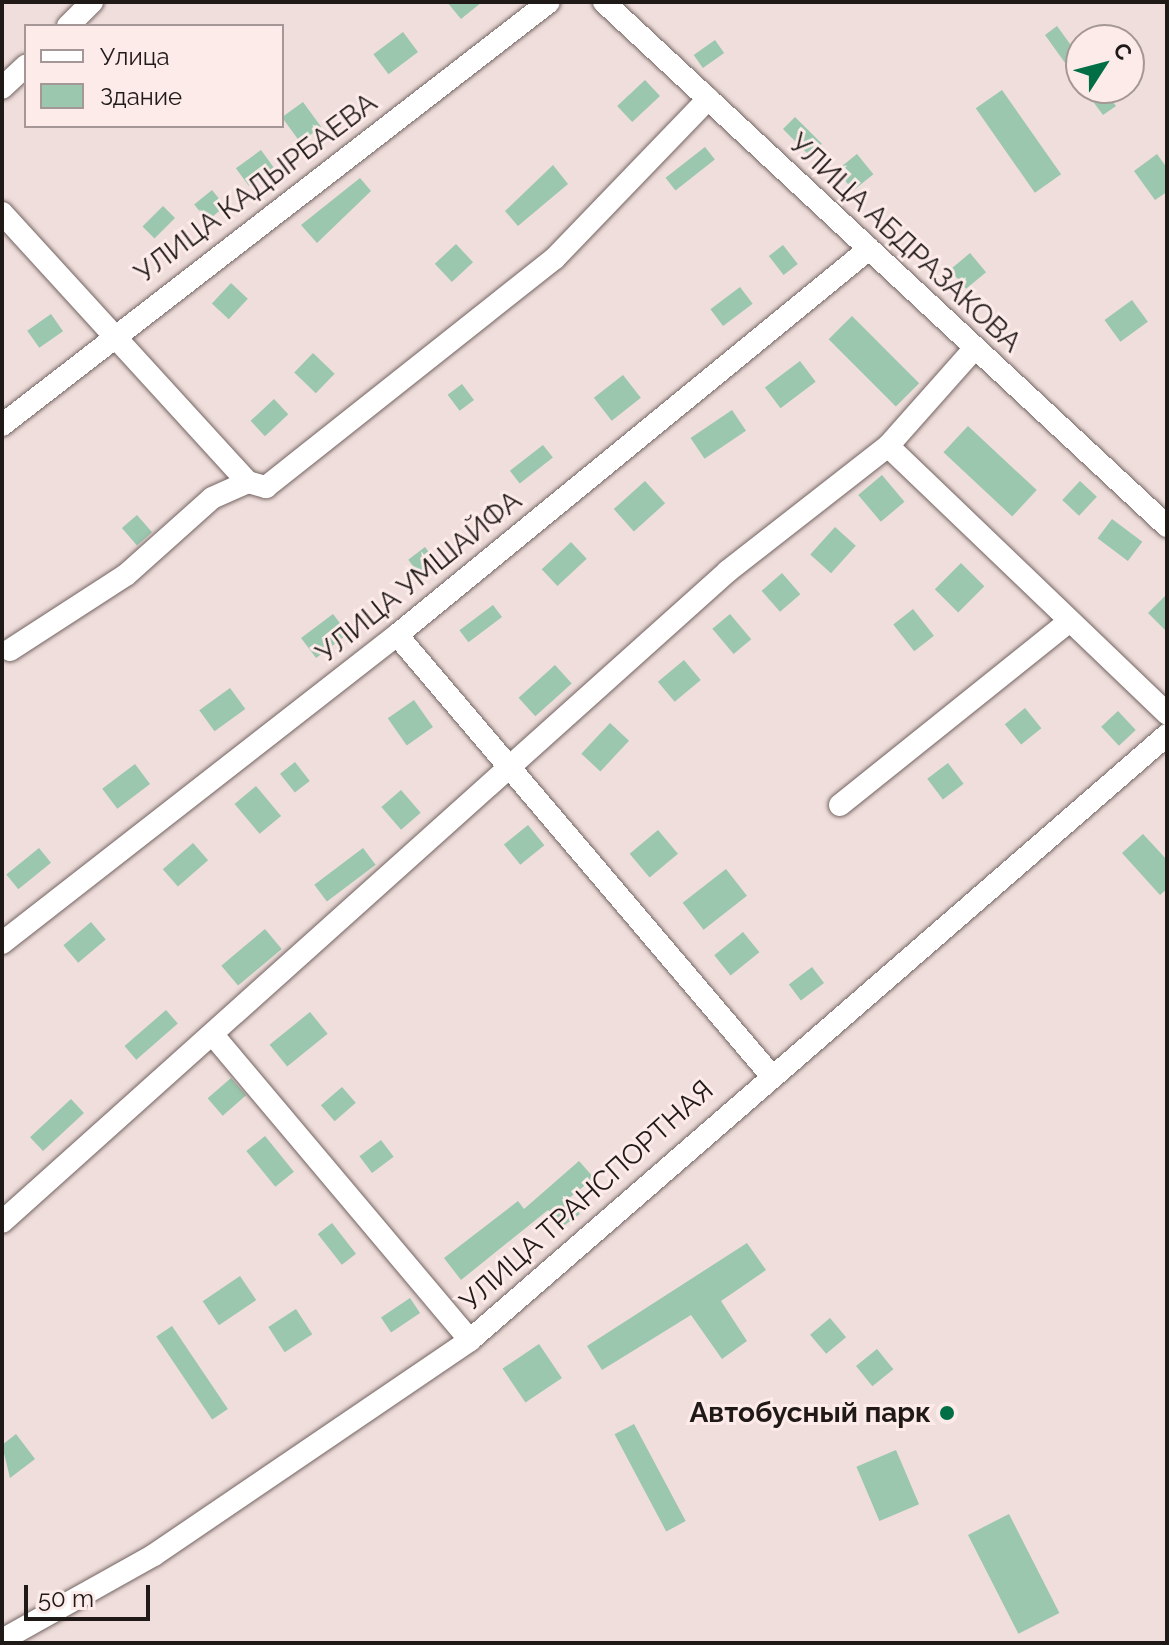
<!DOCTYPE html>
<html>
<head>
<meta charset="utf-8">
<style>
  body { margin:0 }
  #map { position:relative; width:1169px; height:1645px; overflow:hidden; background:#efdedb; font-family:Raleway,sans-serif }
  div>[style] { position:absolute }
  .building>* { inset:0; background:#9bc7ae; transform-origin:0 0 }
  .roads { filter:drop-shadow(0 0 2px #736462) drop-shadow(0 0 2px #736462) }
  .minor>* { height:22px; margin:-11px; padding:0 11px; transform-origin:11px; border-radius:11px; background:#fff }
  .dots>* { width:22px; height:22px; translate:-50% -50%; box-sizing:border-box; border:4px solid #fcebe8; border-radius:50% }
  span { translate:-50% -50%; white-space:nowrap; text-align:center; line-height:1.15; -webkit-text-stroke:6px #fcebe8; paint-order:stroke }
  .street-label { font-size:28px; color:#1f1918 }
  .poi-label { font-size:28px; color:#1f1918; font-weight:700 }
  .right { translate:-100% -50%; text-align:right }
  .frame { position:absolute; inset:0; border:4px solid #1f1918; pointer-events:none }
  .legend { position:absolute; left:24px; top:24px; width:260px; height:104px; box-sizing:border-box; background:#fcebe8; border:2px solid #a49795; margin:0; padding:10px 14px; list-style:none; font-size:24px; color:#1f1918 }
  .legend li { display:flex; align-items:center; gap:16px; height:40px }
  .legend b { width:40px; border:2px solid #a49795 }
  .north { position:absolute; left:1065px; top:24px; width:80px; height:80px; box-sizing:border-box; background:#fcebe8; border:2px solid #a49795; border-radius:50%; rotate:54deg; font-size:22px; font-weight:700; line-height:32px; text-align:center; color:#1f1918 }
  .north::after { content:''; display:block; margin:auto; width:28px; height:36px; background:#016e46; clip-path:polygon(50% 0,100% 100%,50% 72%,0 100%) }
  .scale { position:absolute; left:24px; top:1585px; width:126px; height:36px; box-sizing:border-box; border:4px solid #1f1918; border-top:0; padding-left:10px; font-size:24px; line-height:28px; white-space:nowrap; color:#1f1918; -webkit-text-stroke:6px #fcebe8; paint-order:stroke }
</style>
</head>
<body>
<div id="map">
  <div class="building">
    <i style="clip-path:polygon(447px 2px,482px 2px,461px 19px)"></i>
    <i style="clip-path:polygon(1057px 26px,1081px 59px,1081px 85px,1045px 35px)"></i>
    <i style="left:403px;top:32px;width:25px;height:37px;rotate:53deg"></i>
    <i style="left:715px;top:40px;width:16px;height:26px;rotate:55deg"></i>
    <i style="left:645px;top:80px;width:22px;height:38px;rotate:47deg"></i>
    <i style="clip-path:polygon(1083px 88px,1102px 88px,1116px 106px,1103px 115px)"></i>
    <i style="left:1002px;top:90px;width:103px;height:32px;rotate:55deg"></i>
    <i style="left:303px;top:102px;width:31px;height:26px;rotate:54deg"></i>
    <i style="left:795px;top:117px;width:38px;height:17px;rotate:45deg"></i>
    <i style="left:705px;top:147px;width:16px;height:50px;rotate:52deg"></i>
    <i style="left:261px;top:150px;width:22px;height:31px;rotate:54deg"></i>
    <i style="left:857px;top:154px;width:26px;height:26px;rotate:51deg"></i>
    <i style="clip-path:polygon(1157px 154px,1167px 168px,1167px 192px,1155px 200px,1134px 171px)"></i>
    <i style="clip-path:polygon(553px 165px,568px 184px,518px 226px,505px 211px)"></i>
    <i style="clip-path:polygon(360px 178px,371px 191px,317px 243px,301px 225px)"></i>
    <i style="left:212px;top:190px;width:21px;height:23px;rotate:51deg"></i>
    <i style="left:163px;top:206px;width:17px;height:29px;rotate:45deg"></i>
    <i style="left:456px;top:244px;width:25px;height:29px;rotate:47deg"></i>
    <i style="left:783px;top:245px;width:24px;height:18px;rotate:52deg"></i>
    <i style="left:970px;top:253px;width:25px;height:26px;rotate:50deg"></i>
    <i style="left:231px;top:283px;width:23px;height:28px;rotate:43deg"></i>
    <i style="left:740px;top:287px;width:21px;height:37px;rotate:53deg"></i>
    <i style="left:1132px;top:300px;width:27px;height:34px;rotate:54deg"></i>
    <i style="left:51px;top:314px;width:21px;height:29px;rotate:55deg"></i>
    <i style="left:852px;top:316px;width:95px;height:33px;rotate:45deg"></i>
    <i style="left:313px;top:353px;width:30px;height:27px;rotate:44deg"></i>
    <i style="left:800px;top:361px;width:26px;height:44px;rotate:53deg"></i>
    <i style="left:623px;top:375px;width:29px;height:37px;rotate:52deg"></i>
    <i style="left:462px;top:384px;width:20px;height:18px;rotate:53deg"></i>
    <i style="left:274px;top:399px;width:21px;height:32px;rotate:47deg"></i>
    <i style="left:732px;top:410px;width:25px;height:50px;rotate:56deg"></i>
    <i style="left:968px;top:426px;width:94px;height:36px;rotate:43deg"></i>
    <i style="left:543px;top:445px;width:16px;height:42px;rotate:52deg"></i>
    <i style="left:882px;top:475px;width:35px;height:31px;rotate:50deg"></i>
    <i style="left:645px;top:481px;width:30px;height:42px;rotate:48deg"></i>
    <i style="left:1080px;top:481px;width:23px;height:26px;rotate:43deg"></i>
    <i style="left:137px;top:515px;width:23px;height:20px;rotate:49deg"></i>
    <i style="left:1112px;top:519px;width:38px;height:24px;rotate:37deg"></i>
    <i style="left:835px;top:527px;width:28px;height:37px;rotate:42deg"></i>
    <i style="left:571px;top:542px;width:23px;height:40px;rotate:47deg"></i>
    <i style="left:425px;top:547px;width:25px;height:21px;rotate:53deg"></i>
    <i style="left:961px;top:563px;width:33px;height:37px;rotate:45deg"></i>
    <i style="left:782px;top:573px;width:28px;height:27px;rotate:49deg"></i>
    <i style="clip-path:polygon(1167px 594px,1167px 632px,1148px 613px)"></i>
    <i style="left:493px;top:605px;width:15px;height:42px;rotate:53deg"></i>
    <i style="left:913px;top:609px;width:34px;height:25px;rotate:52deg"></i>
    <i style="left:333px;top:614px;width:25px;height:40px;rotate:53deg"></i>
    <i style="left:730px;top:614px;width:33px;height:23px;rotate:50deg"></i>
    <i style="left:684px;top:660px;width:26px;height:34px;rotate:50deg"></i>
    <i style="left:555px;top:665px;width:25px;height:49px;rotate:48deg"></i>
    <i style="left:230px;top:688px;width:26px;height:38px;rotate:54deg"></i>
    <i style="left:414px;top:700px;width:33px;height:32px;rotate:55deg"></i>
    <i style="left:1025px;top:708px;width:26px;height:26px;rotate:51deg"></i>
    <i style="left:1118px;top:711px;width:26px;height:23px;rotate:47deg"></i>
    <i style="left:610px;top:723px;width:26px;height:42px;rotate:43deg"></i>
    <i style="left:295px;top:762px;width:24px;height:19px;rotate:52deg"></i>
    <i style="left:948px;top:763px;width:26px;height:26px;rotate:53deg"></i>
    <i style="left:135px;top:764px;width:25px;height:41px;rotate:53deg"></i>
    <i style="left:256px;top:786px;width:39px;height:28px;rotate:50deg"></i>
    <i style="left:401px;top:790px;width:30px;height:26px;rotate:49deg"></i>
    <i style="left:528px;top:825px;width:26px;height:31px;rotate:51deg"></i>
    <i style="left:658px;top:830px;width:31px;height:37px;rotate:50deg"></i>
    <i style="clip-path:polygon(1143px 834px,1167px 860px,1167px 889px,1160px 895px,1122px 853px)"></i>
    <i style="left:193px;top:843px;width:23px;height:40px;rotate:49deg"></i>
    <i style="left:39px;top:848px;width:19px;height:42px;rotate:51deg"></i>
    <i style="left:363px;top:848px;width:21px;height:61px;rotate:53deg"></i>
    <i style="left:726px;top:869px;width:34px;height:55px;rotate:52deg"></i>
    <i style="left:91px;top:922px;width:23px;height:36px;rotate:50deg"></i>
    <i style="left:265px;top:929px;width:26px;height:57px;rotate:50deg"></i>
    <i style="left:743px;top:932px;width:26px;height:37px;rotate:51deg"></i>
    <i style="left:812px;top:967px;width:20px;height:29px;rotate:53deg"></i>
    <i style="left:166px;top:1010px;width:18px;height:55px;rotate:49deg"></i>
    <i style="left:310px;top:1012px;width:28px;height:52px;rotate:51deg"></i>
    <i style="left:231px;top:1078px;width:23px;height:31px;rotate:49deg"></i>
    <i style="left:342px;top:1087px;width:21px;height:28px;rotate:49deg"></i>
    <i style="left:71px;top:1099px;width:19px;height:56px;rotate:47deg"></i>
    <i style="left:265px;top:1136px;width:46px;height:24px;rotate:51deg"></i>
    <i style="left:381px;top:1140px;width:21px;height:27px;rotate:53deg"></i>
    <i style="clip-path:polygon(579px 1161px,594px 1178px,568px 1199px,580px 1214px,562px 1227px,548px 1210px,461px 1280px,444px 1258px,518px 1201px,524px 1209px)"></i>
    <i style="left:332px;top:1223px;width:39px;height:18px;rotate:52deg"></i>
    <i style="clip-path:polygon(747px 1243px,766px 1270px,721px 1301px,747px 1341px,722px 1359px,691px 1315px,602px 1370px,587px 1346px)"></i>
    <i style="left:240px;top:1276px;width:29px;height:45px;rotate:56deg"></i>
    <i style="left:410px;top:1298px;width:18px;height:35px;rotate:56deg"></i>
    <i style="left:296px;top:1309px;width:30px;height:33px;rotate:57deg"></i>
    <i style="left:830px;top:1318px;width:25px;height:26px;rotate:50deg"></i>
    <i style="left:172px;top:1326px;width:100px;height:19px;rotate:56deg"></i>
    <i style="left:539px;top:1344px;width:41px;height:44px;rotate:56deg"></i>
    <i style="left:877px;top:1349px;width:26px;height:27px;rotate:51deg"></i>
    <i style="left:634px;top:1424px;width:110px;height:22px;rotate:62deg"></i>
    <i style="clip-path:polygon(16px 1434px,35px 1459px,10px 1478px,2px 1445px)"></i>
    <i style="left:896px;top:1450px;width:59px;height:43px;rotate:67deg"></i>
    <i style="left:1009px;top:1514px;width:111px;height:46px;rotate:63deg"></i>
  </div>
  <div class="roads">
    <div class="minor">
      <i style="left:604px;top:2px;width:769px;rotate:42.95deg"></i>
      <i style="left:68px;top:26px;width:34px;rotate:-45deg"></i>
      <i style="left:2px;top:88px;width:33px;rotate:-43deg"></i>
      <i style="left:2px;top:213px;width:365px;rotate:47.6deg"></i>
      <i style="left:248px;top:482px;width:19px;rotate:16deg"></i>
      <i style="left:266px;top:487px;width:369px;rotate:-38.4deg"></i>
      <i style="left:555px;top:258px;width:221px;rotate:-46.1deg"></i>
      <i style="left:2px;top:425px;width:691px;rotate:-37.72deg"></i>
      <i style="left:888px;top:446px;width:387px;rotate:43.8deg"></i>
      <i style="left:397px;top:635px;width:576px;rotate:49.65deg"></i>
      <i style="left:10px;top:650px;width:138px;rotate:-32.9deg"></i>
      <i style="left:126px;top:575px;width:115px;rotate:-41.8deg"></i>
      <i style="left:212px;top:498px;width:39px;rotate:-24deg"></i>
      <i style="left:840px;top:805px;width:290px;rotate:-38.7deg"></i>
      <i style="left:2px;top:943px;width:501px;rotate:-37.95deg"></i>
      <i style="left:397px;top:635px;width:610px;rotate:-39.28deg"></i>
      <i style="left:213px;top:1035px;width:399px;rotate:49.9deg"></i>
      <i style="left:2px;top:1222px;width:975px;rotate:-41.88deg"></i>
      <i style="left:728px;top:571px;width:203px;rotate:-38deg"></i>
      <i style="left:888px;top:446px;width:130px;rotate:-48.4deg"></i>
      <i style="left:2px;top:1640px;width:174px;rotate:-29.2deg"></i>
      <i style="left:154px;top:1555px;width:382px;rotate:-34.2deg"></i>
      <i style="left:470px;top:1340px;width:923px;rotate:-40.96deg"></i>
    </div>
  </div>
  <div class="dots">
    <i style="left:947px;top:1413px;background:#016e46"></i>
  </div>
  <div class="street-label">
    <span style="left:256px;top:188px;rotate:-37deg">УЛИЦА КАДЫРБАЕВА</span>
    <span style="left:905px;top:243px;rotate:43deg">УЛИЦА АБДРАЗАКОВА</span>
    <span style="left:419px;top:577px;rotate:-39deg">УЛИЦА УМШАЙФА</span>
    <span style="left:587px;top:1196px;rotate:-42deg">УЛИЦА ТРАНСПОРТНАЯ</span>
  </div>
  <div class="poi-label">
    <span class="right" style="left:931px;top:1413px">Автобусный парк</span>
  </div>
  <div class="frame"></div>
  <ul class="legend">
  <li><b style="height:10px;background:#fff"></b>Улица</li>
  <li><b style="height:22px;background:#9bc7ae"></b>Здание</li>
  </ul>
  <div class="north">С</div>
  <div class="scale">50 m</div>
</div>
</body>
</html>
